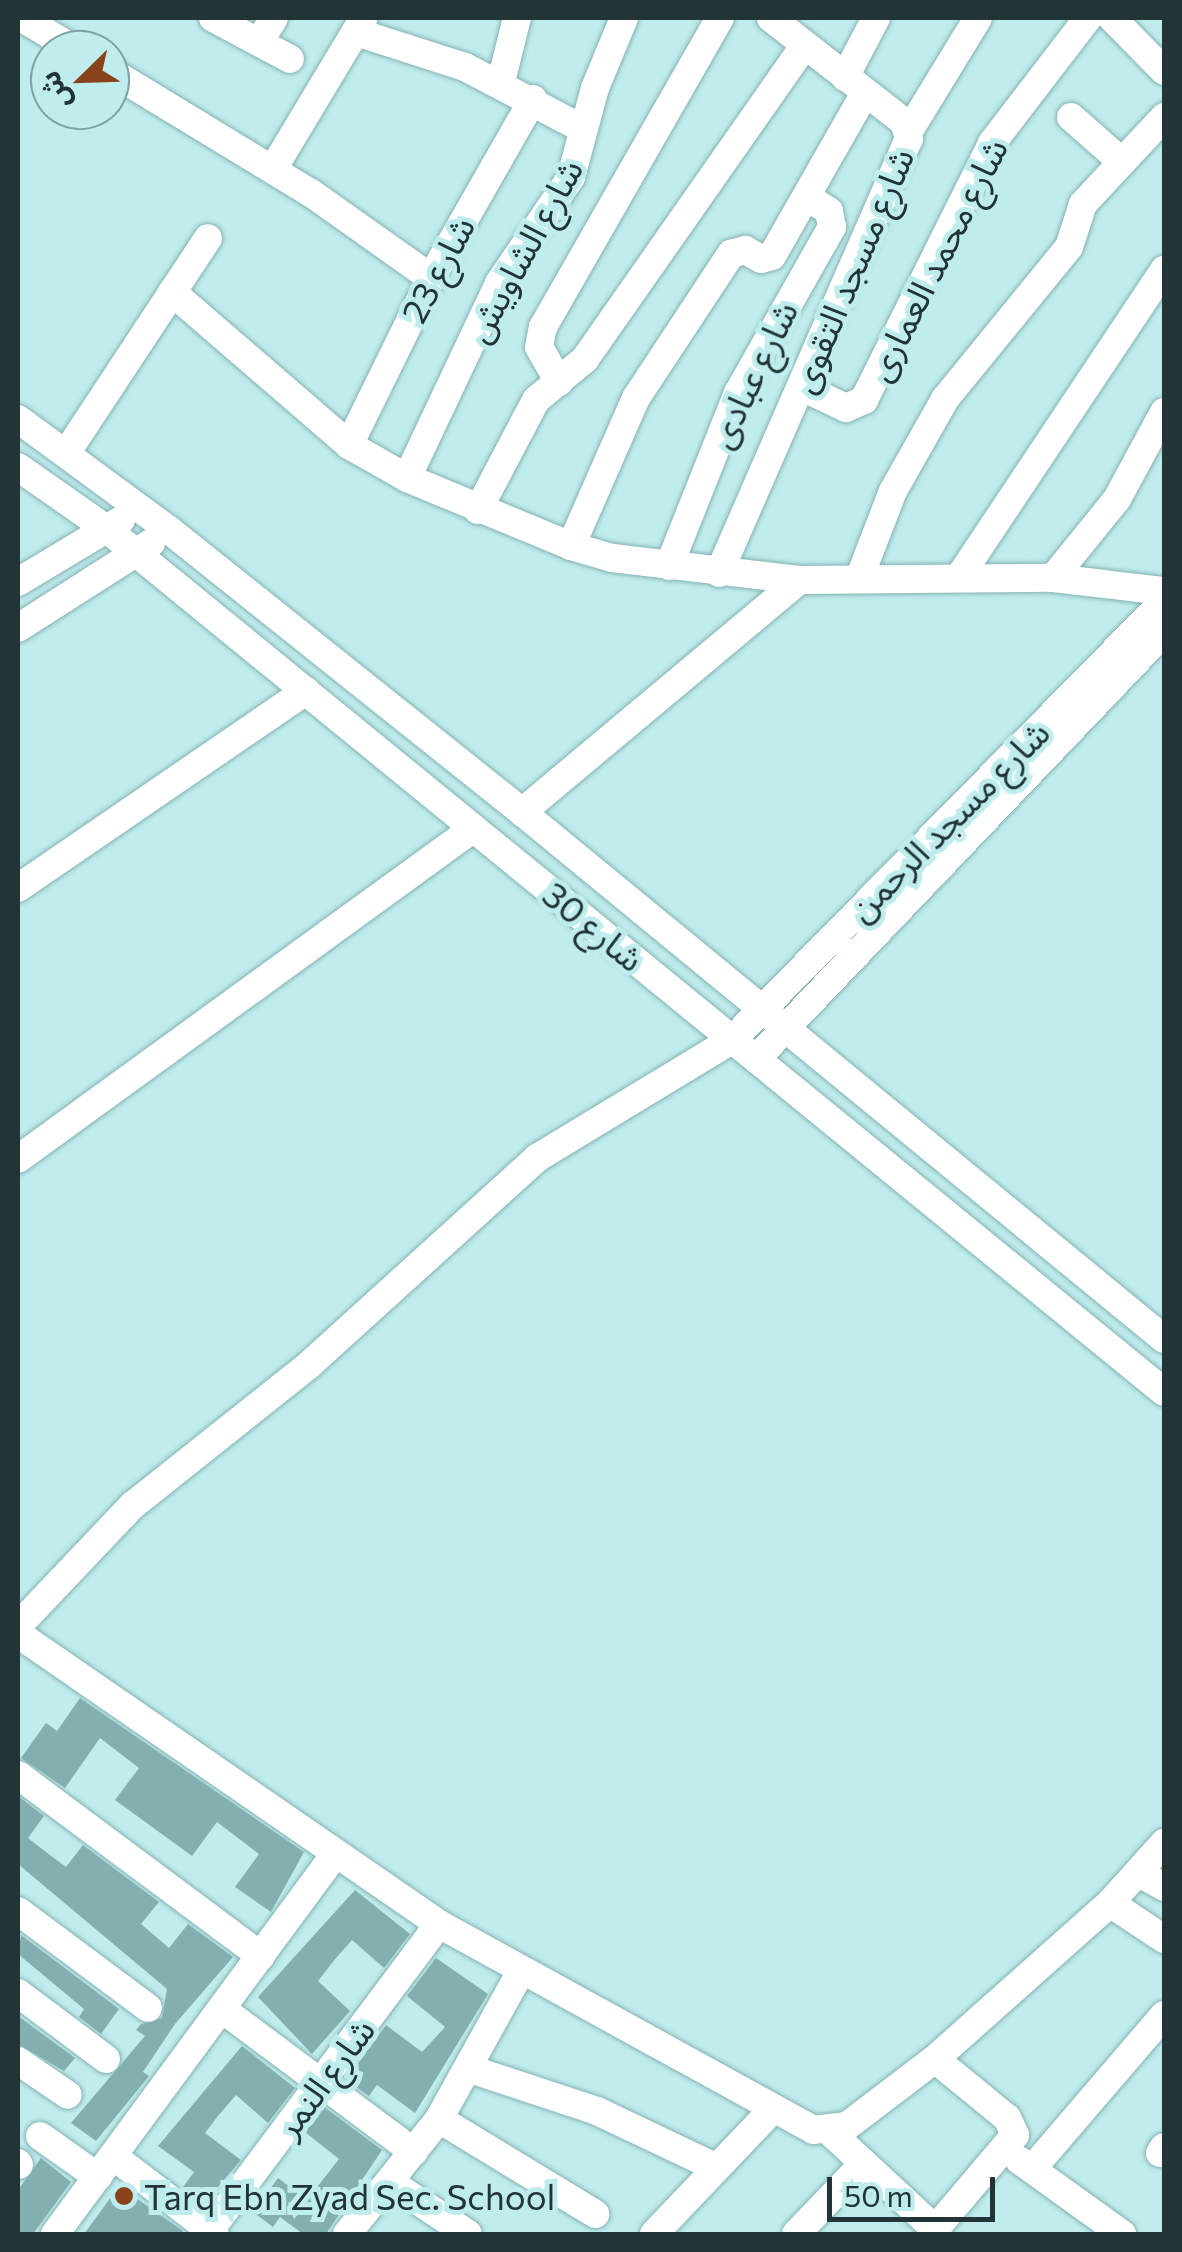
<!DOCTYPE html>
<html>
<head>
<meta charset="utf-8">
<style>
  body { margin:0 }
  #map { position:relative; width:1182px; height:2252px; overflow:hidden; background:#bfeced; font-family:Commissioner,"Noto Sans Arabic",sans-serif }
  div>[style] { position:absolute }
  .building>* { inset:0; background:#84afb0 }
  .roads { filter:drop-shadow(0 0 2px #86b2b3) drop-shadow(0 0 2px #86b2b3) }
  .minor>* { height:28px; margin:-14px; padding:0 14px; transform-origin:14px; border-radius:14px; background:#fff }
  .dots>* { width:28px; height:28px; translate:-50% -50%; box-sizing:border-box; border:5px solid #bfeced; border-radius:50% }
  span { translate:-50% -50%; white-space:nowrap; text-align:center; line-height:1.15; -webkit-text-stroke:10px #bfeced; paint-order:stroke }
  .street-label { font-size:35px; color:#223435 }
  .poi-label { font-size:35px; color:#223435 }
  .left { translate:0 -50%; text-align:left }
  .frame { position:absolute; inset:0; border:20px solid #223435; pointer-events:none }
  .north { position:absolute; left:30px; top:30px; width:100px; height:100px; box-sizing:border-box; background:#bfeced; border:2px solid #80a2a3; border-radius:50%; rotate:247deg; font-size:28px; font-weight:700; line-height:40px; text-align:center; color:#223435 }
  .north::after { content:''; display:block; margin:auto; width:35px; height:45px; background:#88431b; clip-path:polygon(50% 0,100% 100%,50% 72%,0 100%) }
  .scale { position:absolute; left:827px; top:2177px; width:168px; height:45px; box-sizing:border-box; border:5px solid #223435; border-top:0; padding-left:12px; font-size:30px; line-height:35px; white-space:nowrap; color:#223435; -webkit-text-stroke:8px #bfeced; paint-order:stroke }
</style>
</head>
<body>
<div id="map">
  <div class="building">
    <i style="clip-path:polygon(80px 1698px,304px 1852px,271px 1912px,235px 1887px,259px 1854px,217px 1822px,192px 1856px,115px 1800px,139px 1768px,100px 1738px,65px 1788px,21px 1758px,46px 1723px,57px 1731px)"></i>
    <i style="clip-path:polygon(18px 1796px,44px 1816px,28px 1838px,46px 1852px,66px 1867px,83px 1845px,159px 1902px,141px 1924px,169px 1948px,188px 1924px,233px 1957px,175px 2024px,143px 2072px,149px 2076px,96px 2141px,71px 2123px,145px 2036px,136px 2030px,141px 2024px,162px 2018px,167px 1989px,18px 1864px)"></i>
    <i style="clip-path:polygon(355px 1890px,410px 1934px,384px 1968px,352px 1940px,336px 1958px,318px 1981px,350px 2011px,312px 2054px,258px 1997px)"></i>
    <i style="clip-path:polygon(21px 1935px,119px 2009px,101px 2034px,79px 2017px,84px 2009px,18px 1954px)"></i>
    <i style="clip-path:polygon(436px 1958px,488px 1994px,415px 2113px,377px 2085px,369px 2096px,346px 2080px,386px 2025px,422px 2052px,445px 2027px,407px 1996px)"></i>
    <i style="clip-path:polygon(18px 2016px,75px 2058px,64px 2071px,18px 2044px)"></i>
    <i style="clip-path:polygon(242px 2046px,295px 2088px,268px 2123px,236px 2095px,218px 2116px,205px 2133px,241px 2160px,204px 2203px,183px 2187px,194px 2172px,158px 2146px)"></i>
    <i style="clip-path:polygon(324px 2107px,382px 2150px,326px 2234px,303px 2234px,280px 2217px,273px 2227px,253px 2212px,278px 2178px,307px 2200px,339px 2159px,305px 2132px)"></i>
    <i style="clip-path:polygon(41px 2158px,71px 2182px,33px 2234px,18px 2234px,18px 2190px)"></i>
    <i style="clip-path:polygon(119px 2186px,183px 2231px,180px 2234px,84px 2234px)"></i>
  </div>
  <div class="roads">
    <div class="minor">
      <i style="left:22px;top:18px;width:63px;rotate:30.7deg"></i>
      <i style="left:213px;top:18px;width:87px;rotate:28deg"></i>
      <i style="left:1112px;top:18px;width:74px;rotate:45.5deg"></i>
      <i style="left:356px;top:32px;width:114px;rotate:17.8deg"></i>
      <i style="left:465px;top:67px;width:133px;rotate:27.7deg"></i>
      <i style="left:259px;top:42px;width:28px;rotate:-58deg"></i>
      <i style="left:110px;top:71px;width:235px;rotate:31.3deg"></i>
      <i style="left:311px;top:193px;width:147px;rotate:35.3deg"></i>
      <i style="left:845px;top:77px;width:67px;rotate:-62.3deg"></i>
      <i style="left:501px;top:82px;width:66px;rotate:-76deg"></i>
      <i style="left:1071px;top:117px;width:68px;rotate:41.4deg"></i>
      <i style="left:909px;top:131px;width:132px;rotate:-58.6deg"></i>
      <i style="left:273px;top:169px;width:175px;rotate:-59deg"></i>
      <i style="left:172px;top:292px;width:234px;rotate:40.8deg"></i>
      <i style="left:349px;top:445px;width:67px;rotate:29.6deg"></i>
      <i style="left:407px;top:478px;width:178px;rotate:22.5deg"></i>
      <i style="left:571px;top:546px;width:43px;rotate:16.3deg"></i>
      <i style="left:612px;top:558px;width:188px;rotate:6.7deg"></i>
      <i style="left:799px;top:580px;width:254px;rotate:-0.5deg"></i>
      <i style="left:1053px;top:578px;width:112px;rotate:6.7deg"></i>
      <i style="left:559px;top:382px;width:40px;rotate:-119.7deg"></i>
      <i style="left:539px;top:347px;width:20px;rotate:-79deg"></i>
      <i style="left:543px;top:327px;width:356px;rotate:-60.2deg"></i>
      <i style="left:802px;top:387px;width:49px;rotate:25.5deg"></i>
      <i style="left:846px;top:408px;width:20px;rotate:-24deg"></i>
      <i style="left:864px;top:400px;width:287px;rotate:-63.5deg"></i>
      <i style="left:992px;top:143px;width:158px;rotate:-52.5deg"></i>
      <i style="left:18px;top:419px;width:187px;rotate:36.3deg"></i>
      <i style="left:169px;top:530px;width:452px;rotate:38.6deg"></i>
      <i style="left:522px;top:812px;width:831px;rotate:39.38deg"></i>
      <i style="left:349px;top:445px;width:186px;rotate:-63.8deg"></i>
      <i style="left:431px;top:278px;width:206px;rotate:-60.3deg"></i>
      <i style="left:67px;top:452px;width:256px;rotate:-56.6deg"></i>
      <i style="left:18px;top:467px;width:110px;rotate:35deg"></i>
      <i style="left:108px;top:530px;width:1363px;rotate:39.22deg"></i>
      <i style="left:407px;top:478px;width:216px;rotate:-64.7deg"></i>
      <i style="left:499px;top:283px;width:128px;rotate:-55.8deg"></i>
      <i style="left:571px;top:177px;width:92px;rotate:-74.9deg"></i>
      <i style="left:595px;top:88px;width:76px;rotate:-67.5deg"></i>
      <i style="left:478px;top:510px;width:124px;rotate:-62.2deg"></i>
      <i style="left:536px;top:400px;width:64px;rotate:-39.9deg"></i>
      <i style="left:585px;top:359px;width:382px;rotate:-55deg"></i>
      <i style="left:571px;top:546px;width:162px;rotate:-66.3deg"></i>
      <i style="left:636px;top:398px;width:173px;rotate:-56.6deg"></i>
      <i style="left:731px;top:254px;width:15px;rotate:-16deg"></i>
      <i style="left:745px;top:250px;width:18px;rotate:29deg"></i>
      <i style="left:761px;top:259px;width:11px;rotate:-15deg"></i>
      <i style="left:772px;top:256px;width:188px;rotate:-60.3deg"></i>
      <i style="left:669px;top:566px;width:186px;rotate:-68.3deg"></i>
      <i style="left:738px;top:393px;width:191px;rotate:-60.5deg"></i>
      <i style="left:832px;top:227px;width:16px;rotate:-101deg"></i>
      <i style="left:829px;top:211px;width:25px;rotate:-148deg"></i>
      <i style="left:719px;top:573px;width:474px;rotate:-66.4deg"></i>
      <i style="left:909px;top:139px;width:18px;rotate:-106deg"></i>
      <i style="left:904px;top:122px;width:169px;rotate:-142deg"></i>
      <i style="left:960px;top:576px;width:368px;rotate:-56.3deg"></i>
      <i style="left:1053px;top:578px;width:102px;rotate:-51deg"></i>
      <i style="left:1117px;top:499px;width:99px;rotate:-61.6deg"></i>
      <i style="left:859px;top:579px;width:94px;rotate:-68.9deg"></i>
      <i style="left:893px;top:491px;width:106px;rotate:-60.5deg"></i>
      <i style="left:945px;top:399px;width:196px;rotate:-50.8deg"></i>
      <i style="left:1069px;top:247px;width:45px;rotate:-72deg"></i>
      <i style="left:1083px;top:204px;width:119px;rotate:-47deg"></i>
      <i style="left:18px;top:582px;width:120px;rotate:-31deg"></i>
      <i style="left:18px;top:628px;width:158px;rotate:-32.6deg"></i>
      <i style="left:522px;top:812px;width:361px;rotate:-39.9deg"></i>
      <i style="left:18px;top:888px;width:349px;rotate:-34.4deg"></i>
      <i style="left:756px;top:1059px;width:591px;rotate:-46.3deg"></i>
      <i style="left:18px;top:1159px;width:563px;rotate:-35.98deg"></i>
      <i style="left:18px;top:1626px;width:167px;rotate:-46.5deg"></i>
      <i style="left:133px;top:1505px;width:226px;rotate:-38.5deg"></i>
      <i style="left:310px;top:1364px;width:307px;rotate:-42.2deg"></i>
      <i style="left:537px;top:1158px;width:228px;rotate:-31.2deg"></i>
      <i style="left:732px;top:1040px;width:616px;rotate:-45.46deg"></i>
      <i style="left:18px;top:1634px;width:511px;rotate:34.56deg"></i>
      <i style="left:439px;top:1924px;width:427px;rotate:28.8deg"></i>
      <i style="left:813px;top:2130px;width:34px;rotate:-7deg"></i>
      <i style="left:847px;top:2126px;width:111px;rotate:-37.3deg"></i>
      <i style="left:935px;top:2059px;width:234px;rotate:-41.7deg"></i>
      <i style="left:1110px;top:1903px;width:81px;rotate:-48deg"></i>
      <i style="left:18px;top:1775px;width:303px;rotate:36.7deg"></i>
      <i style="left:1139px;top:1873px;width:29px;rotate:29deg"></i>
      <i style="left:1110px;top:1903px;width:65px;rotate:33.7deg"></i>
      <i style="left:18px;top:1911px;width:162px;rotate:36.7deg"></i>
      <i style="left:18px;top:1993px;width:110px;rotate:36.9deg"></i>
      <i style="left:222px;top:2009px;width:239px;rotate:36.7deg"></i>
      <i style="left:18px;top:2061px;width:60px;rotate:34.2deg"></i>
      <i style="left:470px;top:2069px;width:134px;rotate:18.3deg"></i>
      <i style="left:597px;top:2111px;width:128px;rotate:25.4deg"></i>
      <i style="left:439px;top:2119px;width:183px;rotate:31.3deg"></i>
      <i style="left:829px;top:2131px;width:144px;rotate:42.8deg"></i>
      <i style="left:40px;top:2136px;width:71px;rotate:35.3deg"></i>
      <i style="left:1160px;top:2153px;width:7px;rotate:-56deg"></i>
      <i style="left:113px;top:2156px;width:128px;rotate:37.4deg"></i>
      <i style="left:1019px;top:2160px;width:127px;rotate:35.7deg"></i>
      <i style="left:18px;top:2163px;width:2px;rotate:63deg"></i>
      <i style="left:1032px;top:2169px;width:203px;rotate:-49.4deg"></i>
      <i style="left:391px;top:2183px;width:92px;rotate:33.5deg"></i>
      <i style="left:210px;top:2230px;width:382px;rotate:-53.2deg"></i>
      <i style="left:55px;top:2234px;width:472px;rotate:-53.6deg"></i>
      <i style="left:347px;top:2234px;width:147px;rotate:-51.3deg"></i>
      <i style="left:439px;top:2119px;width:167px;rotate:-61deg"></i>
      <i style="left:654px;top:2234px;width:171px;rotate:-46.4deg"></i>
      <i style="left:796px;top:2234px;width:98px;rotate:-46.2deg"></i>
      <i style="left:931px;top:2234px;width:130px;rotate:-49.7deg"></i>
      <i style="left:1015px;top:2135px;width:19px;rotate:-115deg"></i>
      <i style="left:1007px;top:2118px;width:93px;rotate:-140.7deg"></i>
    </div>
  </div>
  <div class="dots">
    <i style="left:124px;top:2196px;background:#88431b"></i>
  </div>
  <div class="street-label">
    <span style="left:523px;top:250px;rotate:-61deg">شارع الشاويش</span>
    <span style="left:936px;top:259px;rotate:-63deg">شارع محمد العمارى</span>
    <span style="left:437px;top:269px;rotate:-62deg">شارع 23</span>
    <span style="left:851px;top:270px;rotate:-67deg">شارع مسجد التقوى</span>
    <span style="left:752px;top:374px;rotate:-64deg">شارع عبادى</span>
    <span style="left:948px;top:820px;rotate:-45deg">شارع مسجد الرحمن</span>
    <span style="left:594px;top:926px;rotate:39deg">شارع 30</span>
    <span style="left:324px;top:2077px;rotate:-53deg">شارع النمر</span>
  </div>
  <div class="poi-label">
    <span class="left" style="left:144px;top:2196px">Tarq Ebn Zyad Sec. School</span>
  </div>
  <div class="frame"></div>
  <div class="north">ش</div>
  <div class="scale">50 m</div>
</div>
</body>
</html>
